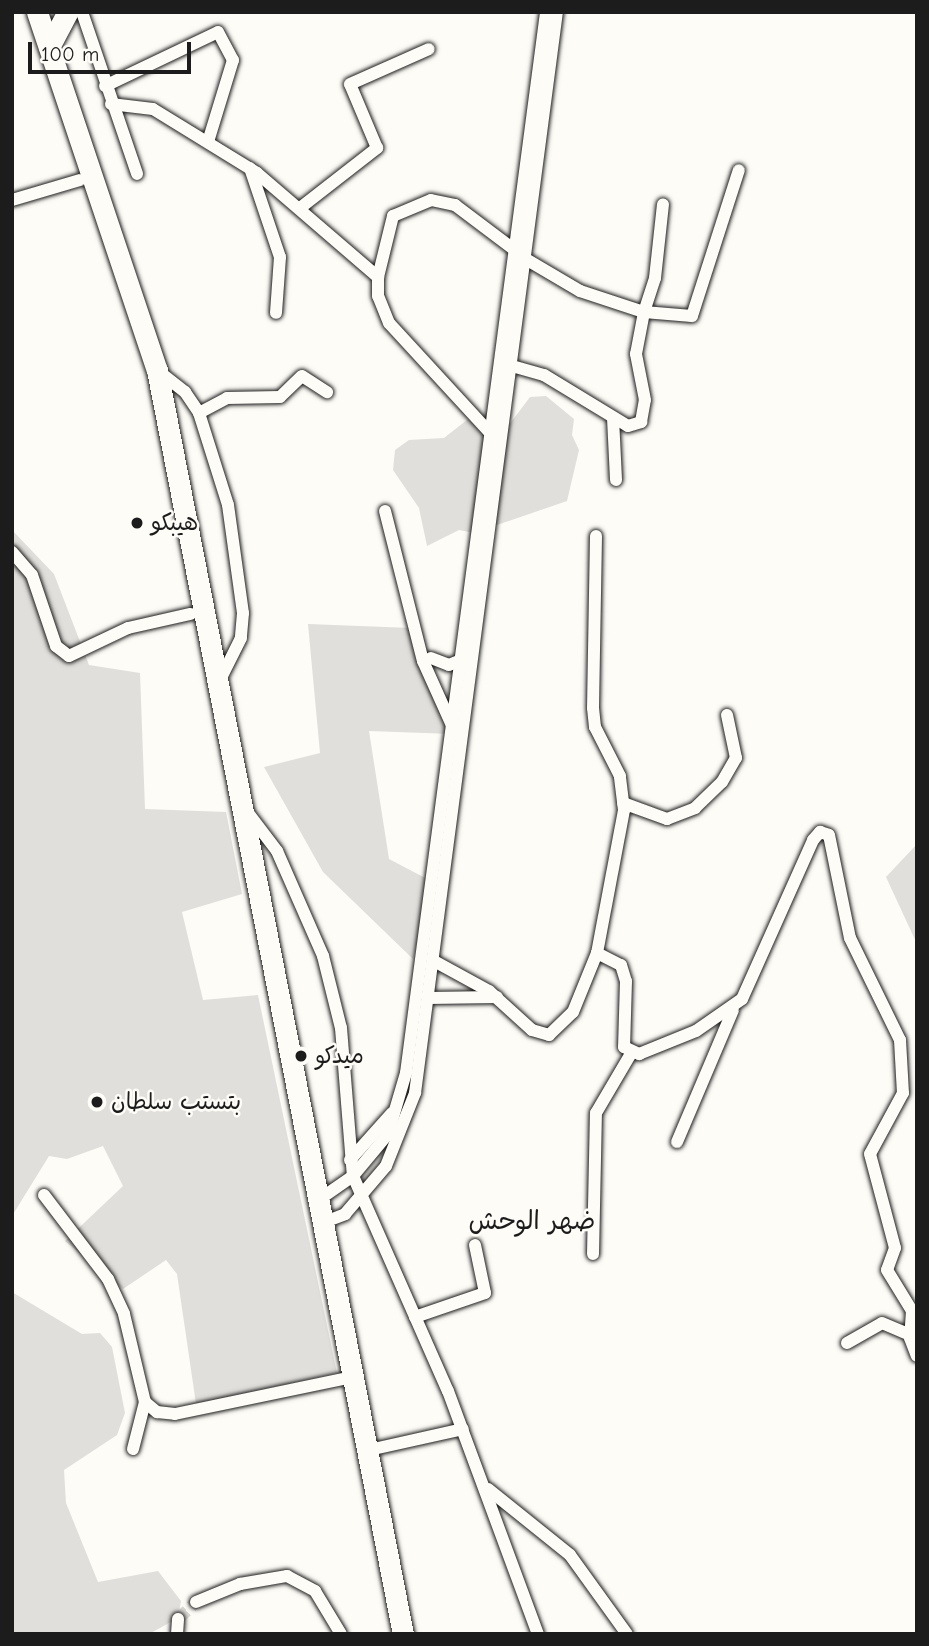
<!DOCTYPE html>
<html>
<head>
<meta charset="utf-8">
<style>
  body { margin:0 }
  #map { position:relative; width:929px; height:1646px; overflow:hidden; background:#fdfcf7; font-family:"Comic Neue","Playpen Sans Arabic",sans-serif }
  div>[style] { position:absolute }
  .green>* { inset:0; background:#e0dfdb }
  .minor-tunnel>* { height:12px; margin-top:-6px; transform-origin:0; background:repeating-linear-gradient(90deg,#dbdad6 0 12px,transparent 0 18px) }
  .roads { filter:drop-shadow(0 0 2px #1c1c1c) drop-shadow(0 0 2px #1c1c1c) }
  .minor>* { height:12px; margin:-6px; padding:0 6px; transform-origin:6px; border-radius:6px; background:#fdfcf7 }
  .motorway>* { height:21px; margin:-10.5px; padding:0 10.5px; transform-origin:10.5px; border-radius:10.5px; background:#fdfcf7 }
  .dots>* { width:19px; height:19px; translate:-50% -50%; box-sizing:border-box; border:4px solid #fdfcf7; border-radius:50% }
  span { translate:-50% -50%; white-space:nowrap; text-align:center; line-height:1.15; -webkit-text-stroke:5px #fdfcf7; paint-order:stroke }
  .poi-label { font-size:23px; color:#1c1c1c }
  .left { translate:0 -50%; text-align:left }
  .quarter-label { font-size:26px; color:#1c1c1c }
  .frame { position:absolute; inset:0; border:14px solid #1c1c1c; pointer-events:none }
  .scale { position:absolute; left:28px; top:42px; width:163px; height:32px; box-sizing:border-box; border:4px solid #1c1c1c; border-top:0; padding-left:9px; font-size:21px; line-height:24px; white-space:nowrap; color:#1c1c1c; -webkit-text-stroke:5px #fdfcf7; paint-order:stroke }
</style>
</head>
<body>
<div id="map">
  <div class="green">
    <i style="clip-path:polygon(546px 396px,574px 419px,572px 435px,579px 450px,567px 501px,474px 533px,459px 530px,427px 546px,419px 508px,393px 470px,395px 450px,409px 440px,444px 438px,472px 416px,506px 429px,530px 397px)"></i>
    <i style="clip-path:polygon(12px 530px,54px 574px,89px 665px,140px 673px,145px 809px,226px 812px,242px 894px,182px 912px,203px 1000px,258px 995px,337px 1373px,196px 1404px,177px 1274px,166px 1260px,123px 1289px,65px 1241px,123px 1186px,103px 1146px,67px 1159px,49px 1156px,12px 1216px)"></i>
    <i style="clip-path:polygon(308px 624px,411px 628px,452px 734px,369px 731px,389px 859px,431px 881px,413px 959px,323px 872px,264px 767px,320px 753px)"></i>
    <i style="clip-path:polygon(917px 844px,917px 944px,886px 877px)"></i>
    <i style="clip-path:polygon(12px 1292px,82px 1334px,100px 1333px,112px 1347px,125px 1413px,117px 1435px,64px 1470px,66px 1503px,98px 1582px,158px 1571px,181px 1601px,178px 1618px,149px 1634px,12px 1634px)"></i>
  </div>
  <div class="minor-tunnel">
    <i style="left:178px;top:1619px;width:25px;rotate:-43deg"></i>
  </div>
  <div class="roads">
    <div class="minor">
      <i style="left:82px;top:12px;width:171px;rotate:71.2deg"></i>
      <i style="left:105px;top:86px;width:125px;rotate:-25.5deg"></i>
      <i style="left:218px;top:32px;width:32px;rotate:62deg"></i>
      <i style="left:233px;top:60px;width:86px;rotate:107deg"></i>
      <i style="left:111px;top:104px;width:42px;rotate:6.8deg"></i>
      <i style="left:153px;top:109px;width:122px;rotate:31.6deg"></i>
      <i style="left:257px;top:173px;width:160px;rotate:40.7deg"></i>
      <i style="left:250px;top:168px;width:94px;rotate:71.4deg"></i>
      <i style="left:280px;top:257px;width:56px;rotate:94.1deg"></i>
      <i style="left:12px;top:200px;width:71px;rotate:-16.4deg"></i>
      <i style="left:300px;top:208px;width:98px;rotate:-37.9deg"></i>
      <i style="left:377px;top:148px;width:69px;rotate:-112.9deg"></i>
      <i style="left:350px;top:84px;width:86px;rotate:-23.9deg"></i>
      <i style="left:524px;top:258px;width:65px;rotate:30.5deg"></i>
      <i style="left:580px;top:291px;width:67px;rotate:18.2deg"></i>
      <i style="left:644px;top:312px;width:36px;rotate:-72deg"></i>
      <i style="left:655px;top:278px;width:74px;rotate:-83.8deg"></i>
      <i style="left:512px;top:366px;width:33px;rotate:16deg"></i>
      <i style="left:544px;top:375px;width:98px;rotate:31.3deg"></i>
      <i style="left:628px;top:426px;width:14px;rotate:-17deg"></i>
      <i style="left:641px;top:422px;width:22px;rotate:-80deg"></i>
      <i style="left:645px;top:400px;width:47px;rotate:-101.1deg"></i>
      <i style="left:636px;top:354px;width:43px;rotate:-79.2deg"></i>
      <i style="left:644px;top:312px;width:48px;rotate:4.8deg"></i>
      <i style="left:692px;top:316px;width:153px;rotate:-72.2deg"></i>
      <i style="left:157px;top:370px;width:36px;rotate:38deg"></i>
      <i style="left:185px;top:392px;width:25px;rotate:56deg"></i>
      <i style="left:199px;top:413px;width:32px;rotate:-28deg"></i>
      <i style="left:227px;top:398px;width:53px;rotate:-1.1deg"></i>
      <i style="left:280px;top:397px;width:30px;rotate:-44deg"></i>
      <i style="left:302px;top:376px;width:30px;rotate:33deg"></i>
      <i style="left:199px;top:413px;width:96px;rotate:72.5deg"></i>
      <i style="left:228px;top:505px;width:109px;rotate:82.1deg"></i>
      <i style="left:243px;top:613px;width:25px;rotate:95deg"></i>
      <i style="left:241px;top:638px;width:49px;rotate:116.6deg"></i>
      <i style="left:613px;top:418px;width:62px;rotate:87.2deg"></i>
      <i style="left:492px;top:435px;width:152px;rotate:-132.6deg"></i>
      <i style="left:389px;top:323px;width:29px;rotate:-112deg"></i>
      <i style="left:378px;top:296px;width:19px;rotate:-90deg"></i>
      <i style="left:378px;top:277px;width:63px;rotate:-76.2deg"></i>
      <i style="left:393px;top:216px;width:41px;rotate:-22.8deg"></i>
      <i style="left:431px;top:200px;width:25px;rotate:12deg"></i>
      <i style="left:455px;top:205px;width:76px;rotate:37deg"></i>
      <i style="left:385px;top:511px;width:155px;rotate:75.8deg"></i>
      <i style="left:423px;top:661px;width:76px;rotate:65.8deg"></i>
      <i style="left:12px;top:552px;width:30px;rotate:49deg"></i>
      <i style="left:32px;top:575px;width:75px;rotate:71.3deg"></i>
      <i style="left:56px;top:646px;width:16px;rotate:38deg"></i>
      <i style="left:69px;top:656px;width:65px;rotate:-25.4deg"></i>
      <i style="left:128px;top:628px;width:64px;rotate:-12.7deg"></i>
      <i style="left:431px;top:658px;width:19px;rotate:21deg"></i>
      <i style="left:449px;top:665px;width:13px;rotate:-23deg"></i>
      <i style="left:623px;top:803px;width:47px;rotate:20deg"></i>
      <i style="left:667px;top:819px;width:30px;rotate:-21deg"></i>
      <i style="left:695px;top:808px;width:37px;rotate:-44deg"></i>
      <i style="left:722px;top:782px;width:28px;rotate:-60deg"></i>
      <i style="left:736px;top:758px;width:44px;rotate:-101.8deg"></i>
      <i style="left:245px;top:809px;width:53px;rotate:52.7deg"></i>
      <i style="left:277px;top:851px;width:115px;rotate:66.3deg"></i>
      <i style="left:323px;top:956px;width:74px;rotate:76deg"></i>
      <i style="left:341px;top:1028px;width:148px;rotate:85.4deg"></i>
      <i style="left:353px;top:1176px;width:235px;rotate:66.2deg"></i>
      <i style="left:448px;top:1391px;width:259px;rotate:69.7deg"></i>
      <i style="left:597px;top:953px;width:27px;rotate:27deg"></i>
      <i style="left:621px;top:965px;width:17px;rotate:73deg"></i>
      <i style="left:626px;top:981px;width:66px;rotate:91.7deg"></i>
      <i style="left:624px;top:1047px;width:17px;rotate:25deg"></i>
      <i style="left:639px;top:1054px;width:61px;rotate:-22deg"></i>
      <i style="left:696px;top:1031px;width:56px;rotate:-34.8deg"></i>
      <i style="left:742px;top:999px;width:174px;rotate:-65.9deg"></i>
      <i style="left:813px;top:840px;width:11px;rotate:-49deg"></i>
      <i style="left:820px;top:832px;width:9px;rotate:18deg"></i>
      <i style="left:829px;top:835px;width:105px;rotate:78.5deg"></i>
      <i style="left:850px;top:938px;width:114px;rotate:63.9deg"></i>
      <i style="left:900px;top:1040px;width:53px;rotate:86.8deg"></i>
      <i style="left:903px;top:1093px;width:69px;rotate:118.4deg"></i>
      <i style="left:870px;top:1154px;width:97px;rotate:75.1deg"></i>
      <i style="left:895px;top:1248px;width:23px;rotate:110deg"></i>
      <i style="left:887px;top:1270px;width:48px;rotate:58.6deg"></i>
      <i style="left:912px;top:1311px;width:27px;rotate:94deg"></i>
      <i style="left:910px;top:1338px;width:19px;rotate:69deg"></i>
      <i style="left:434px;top:961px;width:63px;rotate:28.6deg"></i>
      <i style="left:489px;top:991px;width:58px;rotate:42.2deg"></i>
      <i style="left:532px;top:1030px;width:18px;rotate:16deg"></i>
      <i style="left:549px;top:1035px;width:33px;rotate:-44deg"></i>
      <i style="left:573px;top:1012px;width:64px;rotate:-67.9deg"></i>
      <i style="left:597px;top:953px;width:146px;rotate:-79.3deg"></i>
      <i style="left:624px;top:810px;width:34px;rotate:-97deg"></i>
      <i style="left:620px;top:776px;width:55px;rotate:-117deg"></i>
      <i style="left:595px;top:727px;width:19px;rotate:-96deg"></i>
      <i style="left:593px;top:708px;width:172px;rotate:-89deg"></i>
      <i style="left:428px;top:998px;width:69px;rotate:-0.8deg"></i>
      <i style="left:677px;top:1142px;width:143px;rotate:-67deg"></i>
      <i style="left:350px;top:1160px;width:63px;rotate:-48.2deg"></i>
      <i style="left:44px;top:1195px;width:106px;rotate:52.7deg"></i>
      <i style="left:108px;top:1279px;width:38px;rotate:65deg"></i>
      <i style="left:124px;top:1314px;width:90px;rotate:76.6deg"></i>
      <i style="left:145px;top:1402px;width:16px;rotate:40deg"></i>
      <i style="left:157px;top:1412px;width:18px;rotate:6deg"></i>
      <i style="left:175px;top:1414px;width:171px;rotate:-11.8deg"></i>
      <i style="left:317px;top:1201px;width:44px;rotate:-34.8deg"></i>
      <i style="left:353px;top:1176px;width:55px;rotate:-50.2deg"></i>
      <i style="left:388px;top:1134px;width:64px;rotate:-73.6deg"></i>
      <i style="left:406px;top:1073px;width:1070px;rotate:-82.48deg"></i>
      <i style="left:322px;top:1223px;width:25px;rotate:-21deg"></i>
      <i style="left:345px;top:1214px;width:63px;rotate:-49.5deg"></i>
      <i style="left:386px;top:1166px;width:79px;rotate:-68.3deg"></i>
      <i style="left:415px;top:1093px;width:1090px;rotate:-82.52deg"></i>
      <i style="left:593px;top:1254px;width:141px;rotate:-88.8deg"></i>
      <i style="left:596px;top:1113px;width:71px;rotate:-59.5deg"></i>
      <i style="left:415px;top:1317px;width:74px;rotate:-18.9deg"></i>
      <i style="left:485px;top:1293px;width:49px;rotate:-101.8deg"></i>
      <i style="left:847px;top:1343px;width:40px;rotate:-29.7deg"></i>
      <i style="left:882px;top:1323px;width:33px;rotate:23deg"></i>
      <i style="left:133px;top:1449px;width:49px;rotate:-75.7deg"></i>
      <i style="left:369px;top:1450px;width:96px;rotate:-12.6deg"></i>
      <i style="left:488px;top:1489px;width:105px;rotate:38.8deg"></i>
      <i style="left:570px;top:1555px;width:97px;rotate:54.2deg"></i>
      <i style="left:196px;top:1602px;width:48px;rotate:-22.2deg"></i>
      <i style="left:240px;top:1584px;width:48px;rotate:-9.7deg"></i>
      <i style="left:287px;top:1576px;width:32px;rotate:28deg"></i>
      <i style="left:315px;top:1591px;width:50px;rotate:58.8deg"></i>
      <i style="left:177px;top:1634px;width:15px;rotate:-86deg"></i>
    </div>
    <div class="motorway">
      <i style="left:37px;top:12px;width:378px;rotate:71.5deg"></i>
      <i style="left:157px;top:370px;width:1288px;rotate:78.99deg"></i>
      <i style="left:49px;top:47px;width:40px;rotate:-62deg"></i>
    </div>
  </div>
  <div class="dots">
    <i style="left:137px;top:523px;background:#1c1c1c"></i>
    <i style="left:301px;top:1056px;background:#1c1c1c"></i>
    <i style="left:97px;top:1102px;background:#1c1c1c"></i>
  </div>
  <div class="poi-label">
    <span class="left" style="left:151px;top:523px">هيبكو</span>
    <span class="left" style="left:315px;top:1056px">ميدكو</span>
    <span class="left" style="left:111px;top:1102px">بتستب سلطان</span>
  </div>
  <div class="quarter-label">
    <span style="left:532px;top:1222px">ضهر الوحش</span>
  </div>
  <div class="frame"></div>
  <div class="scale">100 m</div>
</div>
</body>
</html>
